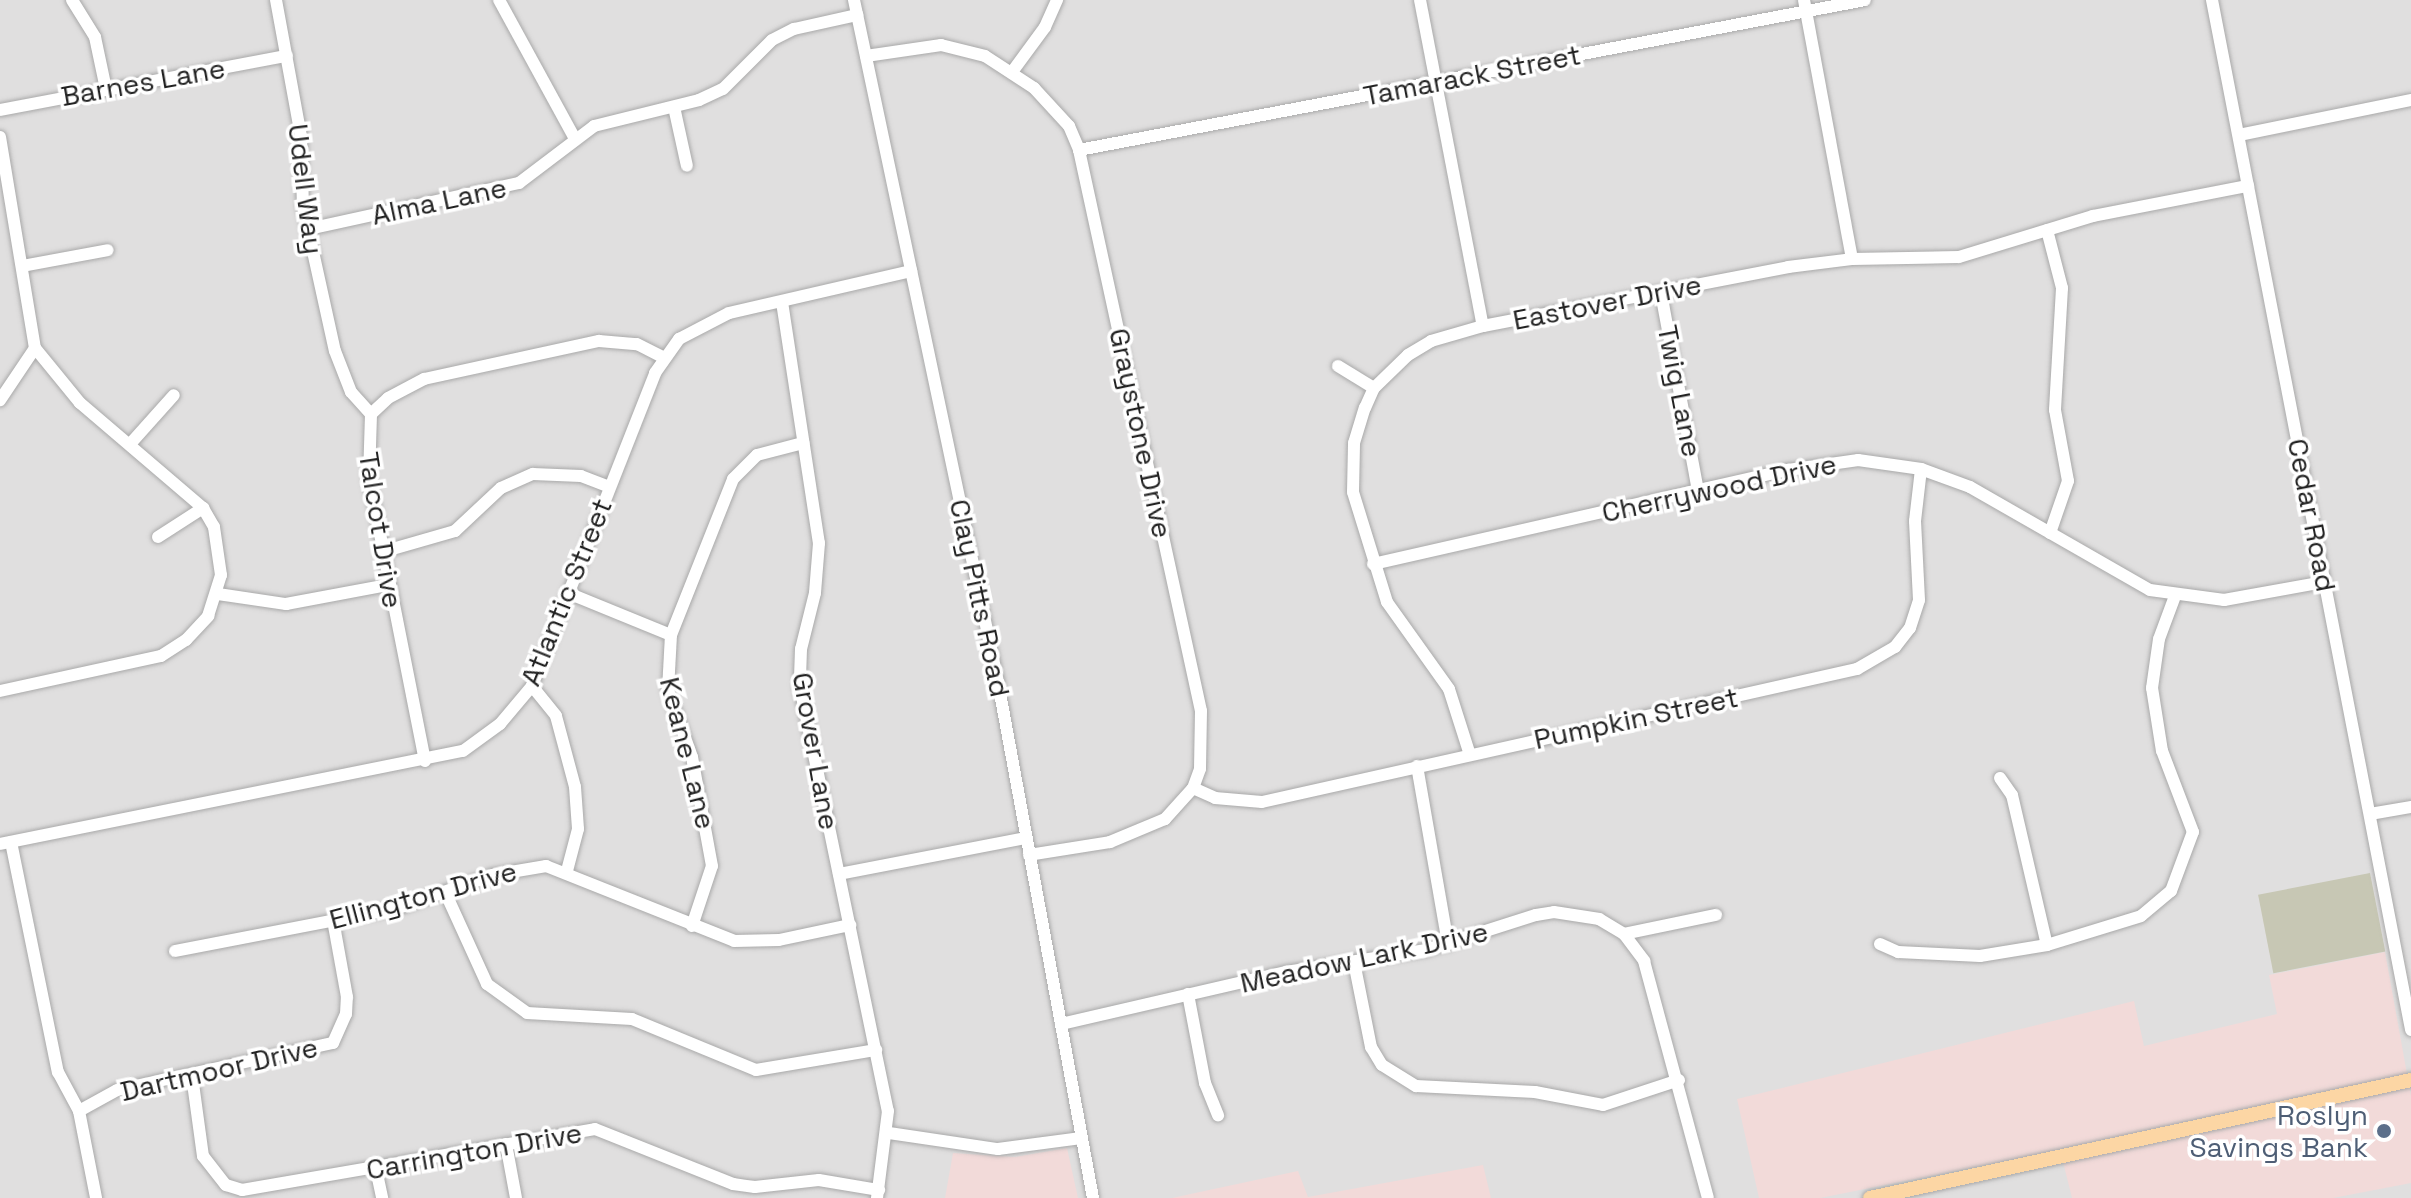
<!DOCTYPE html>
<html>
<head>
<meta charset="utf-8">
<style>
  body { margin:0 }
  #map { position:relative; width:2411px; height:1198px; overflow:hidden; background:#f2efe9; font-family:"Space Grotesk",sans-serif }
  div>[style] { position:absolute }
  .residential>* { inset:0; background:#e0dfdf; transform-origin:0 0 }
  .commercial>* { inset:0; background:#f2dad9 }
  .construction>* { inset:0; background:#c7c7b4; transform-origin:0 0 }
  .roads { filter:drop-shadow(0 0 2px #a9a9a9) drop-shadow(0 0 2px #a9a9a9) }
  .minor>* { height:12px; margin:-6px; padding:0 6px; transform-origin:6px; border-radius:6px; background:#fff }
  .major>* { height:14px; margin:-7px; padding:0 7px; transform-origin:7px; border-radius:7px; background:#fcd6a4 }
  .dots>* { width:22px; height:22px; translate:-50% -50%; box-sizing:border-box; border:4px solid #fff; border-radius:50% }
  span { translate:-50% -50%; white-space:nowrap; text-align:center; line-height:1.15; -webkit-text-stroke:7px #fff; paint-order:stroke }
  .street-label { font-size:28px; color:#222 }
  .service-label { font-size:28px; color:#4e5e75 }
  .right { translate:-100% -50%; text-align:right }
</style>
</head>
<body>
<div id="map">
  <div class="residential">
    <i style="left:0;top:0;width:2411px;height:1198px"></i>
  </div>
  <div class="commercial">
    <i style="clip-path:polygon(2385px 952px,2411px 1096px,2411px 1183px,2333px 1198px,2072px 1198px,2060px 1150px,1820px 1198px,1759px 1198px,1737px 1099px,2134px 1001px,2144px 1046px,2277px 1014px,2269px 975px)"></i>
    <i style="clip-path:polygon(1067px 1148px,1078px 1198px,945px 1198px,953px 1153px,1015px 1157px)"></i>
    <i style="clip-path:polygon(1483px 1165px,1491px 1198px,1172px 1198px,1298px 1171px,1308px 1197px)"></i>
  </div>
  <div class="construction">
    <i style="left:2370px;top:873px;width:80px;height:114px;rotate:79deg"></i>
  </div>
  <div class="roads">
    <div class="minor">
      <i style="left:72px;top:0;width:44px;rotate:58.1deg"></i>
      <i style="left:95px;top:37px;width:53px;rotate:78.1deg"></i>
      <i style="left:276px;top:0;width:138px;rotate:79.6deg"></i>
      <i style="left:301px;top:136px;width:70px;rotate:88.4deg"></i>
      <i style="left:303px;top:206px;width:148px;rotate:77.6deg"></i>
      <i style="left:335px;top:351px;width:44px;rotate:68.7deg"></i>
      <i style="left:351px;top:392px;width:30px;rotate:48deg"></i>
      <i style="left:499px;top:0;width:156px;rotate:61.3deg"></i>
      <i style="left:854px;top:0;width:697px;rotate:78.08deg"></i>
      <i style="left:998px;top:682px;width:525px;rotate:79.57deg"></i>
      <i style="left:1420px;top:0;width:332px;rotate:79.1deg"></i>
      <i style="left:1804px;top:0;width:263px;rotate:79.5deg"></i>
      <i style="left:2212px;top:0;width:1049px;rotate:79.06deg"></i>
      <i style="left:866px;top:56px;width:76px;rotate:-8.3deg"></i>
      <i style="left:941px;top:45px;width:45px;rotate:14deg"></i>
      <i style="left:985px;top:56px;width:59px;rotate:33.1deg"></i>
      <i style="left:1034px;top:88px;width:52px;rotate:47.4deg"></i>
      <i style="left:1069px;top:126px;width:26px;rotate:67deg"></i>
      <i style="left:1079px;top:150px;width:574px;rotate:77.73deg"></i>
      <i style="left:1201px;top:711px;width:58px;rotate:91deg"></i>
      <i style="left:1200px;top:769px;width:20px;rotate:110deg"></i>
      <i style="left:1193px;top:788px;width:42px;rotate:132.1deg"></i>
      <i style="left:1165px;top:819px;width:60px;rotate:157.3deg"></i>
      <i style="left:1110px;top:842px;width:82px;rotate:170.9deg"></i>
      <i style="left:1012px;top:72px;width:56px;rotate:-53.7deg"></i>
      <i style="left:1045px;top:27px;width:30px;rotate:-66deg"></i>
      <i style="left:674px;top:107px;width:60px;rotate:77.6deg"></i>
      <i style="left:0;top:110px;width:292px;rotate:-10.7deg"></i>
      <i style="left:2239px;top:135px;width:176px;rotate:-11.5deg"></i>
      <i style="left:0;top:137px;width:214px;rotate:80.6deg"></i>
      <i style="left:35px;top:348px;width:63px;rotate:123.9deg"></i>
      <i style="left:1079px;top:150px;width:800px;rotate:-10.8deg"></i>
      <i style="left:308px;top:229px;width:216px;rotate:-12.3deg"></i>
      <i style="left:519px;top:183px;width:94px;rotate:-37.2deg"></i>
      <i style="left:594px;top:126px;width:108px;rotate:-13.9deg"></i>
      <i style="left:699px;top:100px;width:26px;rotate:-25deg"></i>
      <i style="left:723px;top:89px;width:69px;rotate:-45deg"></i>
      <i style="left:772px;top:40px;width:25px;rotate:-27deg"></i>
      <i style="left:794px;top:29px;width:65px;rotate:-12.5deg"></i>
      <i style="left:2047px;top:230px;width:60px;rotate:75.5deg"></i>
      <i style="left:2062px;top:288px;width:122px;rotate:93.3deg"></i>
      <i style="left:2055px;top:410px;width:72px;rotate:79.6deg"></i>
      <i style="left:2068px;top:481px;width:55px;rotate:109.1deg"></i>
      <i style="left:22px;top:266px;width:87px;rotate:-10.5deg"></i>
      <i style="left:1661px;top:293px;width:200px;rotate:79.4deg"></i>
      <i style="left:782px;top:302px;width:244px;rotate:81.3deg"></i>
      <i style="left:819px;top:543px;width:50px;rotate:94.6deg"></i>
      <i style="left:815px;top:593px;width:58px;rotate:104deg"></i>
      <i style="left:801px;top:649px;width:38px;rotate:92deg"></i>
      <i style="left:800px;top:687px;width:433px;rotate:78.3deg"></i>
      <i style="left:888px;top:1111px;width:88px;rotate:97.2deg"></i>
      <i style="left:1338px;top:366px;width:42px;rotate:31.4deg"></i>
      <i style="left:131px;top:443px;width:64px;rotate:-48.1deg"></i>
      <i style="left:158px;top:537px;width:54px;rotate:-32.8deg"></i>
      <i style="left:382px;top:552px;width:76px;rotate:-16deg"></i>
      <i style="left:455px;top:531px;width:63px;rotate:-43.1deg"></i>
      <i style="left:501px;top:488px;width:35px;rotate:-24deg"></i>
      <i style="left:533px;top:474px;width:48px;rotate:2.4deg"></i>
      <i style="left:581px;top:476px;width:30px;rotate:21deg"></i>
      <i style="left:1373px;top:564px;width:426px;rotate:-12.8deg"></i>
      <i style="left:1788px;top:470px;width:71px;rotate:-8.1deg"></i>
      <i style="left:1858px;top:460px;width:64px;rotate:8.1deg"></i>
      <i style="left:1921px;top:469px;width:52px;rotate:20.2deg"></i>
      <i style="left:1970px;top:487px;width:207px;rotate:29.8deg"></i>
      <i style="left:2150px;top:590px;width:75px;rotate:7.7deg"></i>
      <i style="left:2224px;top:600px;width:102px;rotate:-10.2deg"></i>
      <i style="left:568px;top:593px;width:111px;rotate:22.2deg"></i>
      <i style="left:218px;top:594px;width:69px;rotate:8.4deg"></i>
      <i style="left:286px;top:604px;width:104px;rotate:-10.6deg"></i>
      <i style="left:532px;top:686px;width:38px;rotate:51deg"></i>
      <i style="left:556px;top:716px;width:73px;rotate:75deg"></i>
      <i style="left:575px;top:787px;width:42px;rotate:85.9deg"></i>
      <i style="left:578px;top:829px;width:43px;rotate:104.7deg"></i>
      <i style="left:0;top:691px;width:165px;rotate:-12.3deg"></i>
      <i style="left:161px;top:656px;width:30px;rotate:-33deg"></i>
      <i style="left:186px;top:640px;width:33px;rotate:-47deg"></i>
      <i style="left:208px;top:616px;width:43px;rotate:-72.4deg"></i>
      <i style="left:221px;top:575px;width:49px;rotate:-98.3deg"></i>
      <i style="left:214px;top:527px;width:22px;rotate:-120deg"></i>
      <i style="left:203px;top:508px;width:162px;rotate:-139.5deg"></i>
      <i style="left:80px;top:403px;width:71px;rotate:-129.3deg"></i>
      <i style="left:1470px;top:755px;width:69px;rotate:-107.7deg"></i>
      <i style="left:1449px;top:689px;width:107px;rotate:-125.5deg"></i>
      <i style="left:1387px;top:602px;width:115px;rotate:-107.2deg"></i>
      <i style="left:1353px;top:492px;width:49px;rotate:-88.8deg"></i>
      <i style="left:1354px;top:443px;width:37px;rotate:-73deg"></i>
      <i style="left:1365px;top:408px;width:22px;rotate:-66deg"></i>
      <i style="left:1374px;top:388px;width:47px;rotate:-44.1deg"></i>
      <i style="left:1408px;top:355px;width:27px;rotate:-31deg"></i>
      <i style="left:1431px;top:341px;width:54px;rotate:-16.1deg"></i>
      <i style="left:1483px;top:326px;width:311px;rotate:-10.9deg"></i>
      <i style="left:1788px;top:267px;width:64px;rotate:-7.1deg"></i>
      <i style="left:1852px;top:259px;width:107px;rotate:-1.1deg"></i>
      <i style="left:1959px;top:257px;width:140px;rotate:-17deg"></i>
      <i style="left:2093px;top:216px;width:158px;rotate:-11deg"></i>
      <i style="left:425px;top:761px;width:288px;rotate:-101.2deg"></i>
      <i style="left:369px;top:478px;width:64px;rotate:-88.2deg"></i>
      <i style="left:371px;top:414px;width:23px;rotate:-43deg"></i>
      <i style="left:388px;top:398px;width:41px;rotate:-27.8deg"></i>
      <i style="left:424px;top:379px;width:179px;rotate:-12.3deg"></i>
      <i style="left:599px;top:341px;width:38px;rotate:5deg"></i>
      <i style="left:637px;top:344px;width:29px;rotate:27deg"></i>
      <i style="left:1417px;top:766px;width:181px;rotate:80.1deg"></i>
      <i style="left:2000px;top:778px;width:21px;rotate:55deg"></i>
      <i style="left:2012px;top:795px;width:154px;rotate:76.9deg"></i>
      <i style="left:1193px;top:788px;width:24px;rotate:24deg"></i>
      <i style="left:1215px;top:798px;width:47px;rotate:4.9deg"></i>
      <i style="left:1262px;top:802px;width:610px;rotate:-12.6deg"></i>
      <i style="left:1857px;top:669px;width:44px;rotate:-30.1deg"></i>
      <i style="left:1895px;top:647px;width:24px;rotate:-52deg"></i>
      <i style="left:1910px;top:628px;width:29px;rotate:-72deg"></i>
      <i style="left:1919px;top:600px;width:79px;rotate:-92.9deg"></i>
      <i style="left:1915px;top:521px;width:52px;rotate:-83.4deg"></i>
      <i style="left:2370px;top:814px;width:42px;rotate:-9.7deg"></i>
      <i style="left:11px;top:842px;width:235px;rotate:78.5deg"></i>
      <i style="left:58px;top:1072px;width:44px;rotate:61.7deg"></i>
      <i style="left:79px;top:1111px;width:89px;rotate:78.9deg"></i>
      <i style="left:0;top:844px;width:472px;rotate:-11.4deg"></i>
      <i style="left:463px;top:751px;width:46px;rotate:-36.1deg"></i>
      <i style="left:500px;top:724px;width:50px;rotate:-49.9deg"></i>
      <i style="left:532px;top:686px;width:336px;rotate:-68.5deg"></i>
      <i style="left:655px;top:373px;width:42px;rotate:-54.8deg"></i>
      <i style="left:679px;top:339px;width:56px;rotate:-27.5deg"></i>
      <i style="left:729px;top:313px;width:187px;rotate:-13deg"></i>
      <i style="left:839px;top:874px;width:190px;rotate:-10.9deg"></i>
      <i style="left:446px;top:894px;width:99px;rotate:65.5deg"></i>
      <i style="left:487px;top:984px;width:49px;rotate:35.9deg"></i>
      <i style="left:527px;top:1013px;width:105px;rotate:3.3deg"></i>
      <i style="left:632px;top:1019px;width:134px;rotate:22.4deg"></i>
      <i style="left:756px;top:1070px;width:122px;rotate:-9.5deg"></i>
      <i style="left:692px;top:926px;width:63px;rotate:-71.6deg"></i>
      <i style="left:712px;top:866px;width:111px;rotate:-100.4deg"></i>
      <i style="left:692px;top:757px;width:71px;rotate:-109.7deg"></i>
      <i style="left:668px;top:690px;width:55px;rotate:-86.9deg"></i>
      <i style="left:671px;top:635px;width:168px;rotate:-68.3deg"></i>
      <i style="left:733px;top:479px;width:34px;rotate:-45deg"></i>
      <i style="left:757px;top:455px;width:48px;rotate:-14.6deg"></i>
      <i style="left:1624px;top:934px;width:94px;rotate:-11.7deg"></i>
      <i style="left:1880px;top:944px;width:20px;rotate:24deg"></i>
      <i style="left:1898px;top:952px;width:82px;rotate:2.8deg"></i>
      <i style="left:1980px;top:956px;width:68px;rotate:-9.3deg"></i>
      <i style="left:2047px;top:945px;width:98px;rotate:-17.1deg"></i>
      <i style="left:2141px;top:916px;width:39px;rotate:-40deg"></i>
      <i style="left:2171px;top:891px;width:63px;rotate:-69.6deg"></i>
      <i style="left:2193px;top:832px;width:87px;rotate:-110.9deg"></i>
      <i style="left:2162px;top:751px;width:64px;rotate:-99deg"></i>
      <i style="left:2152px;top:688px;width:49px;rotate:-81.9deg"></i>
      <i style="left:2159px;top:639px;width:46px;rotate:-69.6deg"></i>
      <i style="left:175px;top:951px;width:227px;rotate:-10.9deg"></i>
      <i style="left:398px;top:908px;width:101px;rotate:-19.2deg"></i>
      <i style="left:493px;top:875px;width:54px;rotate:-9.6deg"></i>
      <i style="left:546px;top:866px;width:202px;rotate:21.7deg"></i>
      <i style="left:734px;top:941px;width:45px;rotate:-1.3deg"></i>
      <i style="left:779px;top:940px;width:73px;rotate:-11.9deg"></i>
      <i style="left:1354px;top:962px;width:87px;rotate:78.7deg"></i>
      <i style="left:1371px;top:1047px;width:21px;rotate:59deg"></i>
      <i style="left:1382px;top:1065px;width:40px;rotate:32deg"></i>
      <i style="left:1416px;top:1086px;width:119px;rotate:2.9deg"></i>
      <i style="left:1535px;top:1092px;width:69px;rotate:10.8deg"></i>
      <i style="left:1603px;top:1105px;width:80px;rotate:-18.2deg"></i>
      <i style="left:1188px;top:994px;width:91px;rotate:79.2deg"></i>
      <i style="left:1205px;top:1083px;width:35px;rotate:68deg"></i>
      <i style="left:1061px;top:1024px;width:231px;rotate:-13deg"></i>
      <i style="left:1286px;top:972px;width:142px;rotate:-8.9deg"></i>
      <i style="left:1426px;top:950px;width:115px;rotate:-17.7deg"></i>
      <i style="left:1536px;top:915px;width:18px;rotate:-9deg"></i>
      <i style="left:1554px;top:912px;width:46px;rotate:8.8deg"></i>
      <i style="left:1599px;top:919px;width:29px;rotate:31deg"></i>
      <i style="left:1624px;top:934px;width:34px;rotate:53deg"></i>
      <i style="left:1644px;top:961px;width:245px;rotate:74.9deg"></i>
      <i style="left:192px;top:1076px;width:81px;rotate:82.2deg"></i>
      <i style="left:203px;top:1156px;width:37px;rotate:52deg"></i>
      <i style="left:226px;top:1185px;width:17px;rotate:17deg"></i>
      <i style="left:242px;top:1190px;width:358px;rotate:-9.8deg"></i>
      <i style="left:595px;top:1129px;width:149px;rotate:21.7deg"></i>
      <i style="left:733px;top:1184px;width:22px;rotate:8deg"></i>
      <i style="left:755px;top:1187px;width:64px;rotate:-6.2deg"></i>
      <i style="left:819px;top:1180px;width:61px;rotate:9.5deg"></i>
      <i style="left:79px;top:1111px;width:43px;rotate:-28.9deg"></i>
      <i style="left:117px;top:1090px;width:221px;rotate:-12.3deg"></i>
      <i style="left:333px;top:1043px;width:32px;rotate:-66deg"></i>
      <i style="left:346px;top:1014px;width:17px;rotate:-87deg"></i>
      <i style="left:347px;top:997px;width:78px;rotate:-100.3deg"></i>
      <i style="left:889px;top:1133px;width:110px;rotate:8.4deg"></i>
      <i style="left:998px;top:1149px;width:84px;rotate:-7.5deg"></i>
      <i style="left:506px;top:1144px;width:55px;rotate:79.5deg"></i>
      <i style="left:376px;top:1169px;width:30px;rotate:78deg"></i>
    </div>
    <div class="major">
      <i style="left:1870px;top:1198px;width:554px;rotate:-12.3deg"></i>
    </div>
  </div>
  <div class="dots">
    <i style="left:2384px;top:1131px;background:#5c6f8a"></i>
  </div>
  <div class="street-label">
    <span style="left:1472px;top:75px;rotate:-11deg">Tamarack Street</span>
    <span style="left:143px;top:82px;rotate:-10deg">Barnes Lane</span>
    <span style="left:306px;top:189px;rotate:83deg">Udell Way</span>
    <span style="left:439px;top:201px;rotate:-12deg">Alma Lane</span>
    <span style="left:1607px;top:302px;rotate:-11deg">Eastover Drive</span>
    <span style="left:1680px;top:391px;rotate:79deg">Twig Lane</span>
    <span style="left:1141px;top:433px;rotate:78deg">Graystone Drive</span>
    <span style="left:1719px;top:488px;rotate:-12deg">Cherrywood Drive</span>
    <span style="left:2312px;top:515px;rotate:79deg">Cedar Road</span>
    <span style="left:381px;top:530px;rotate:81deg">Talcot Drive</span>
    <span style="left:566px;top:592px;rotate:-68deg">Atlantic Street</span>
    <span style="left:980px;top:598px;rotate:78deg">Clay Pitts Road</span>
    <span style="left:1636px;top:718px;rotate:-12deg">Pumpkin Street</span>
    <span style="left:816px;top:751px;rotate:80deg">Grover Lane</span>
    <span style="left:688px;top:753px;rotate:76deg">Keane Lane</span>
    <span style="left:423px;top:895px;rotate:-15deg">Ellington Drive</span>
    <span style="left:1364px;top:957px;rotate:-12deg">Meadow Lark Drive</span>
    <span style="left:219px;top:1069px;rotate:-13deg">Dartmoor Drive</span>
    <span style="left:474px;top:1151px;rotate:-10deg">Carrington Drive</span>
  </div>
  <div class="service-label">
    <span class="right" style="left:2368px;top:1131px">Roslyn<br>Savings Bank</span>
  </div>
</div>
</body>
</html>
